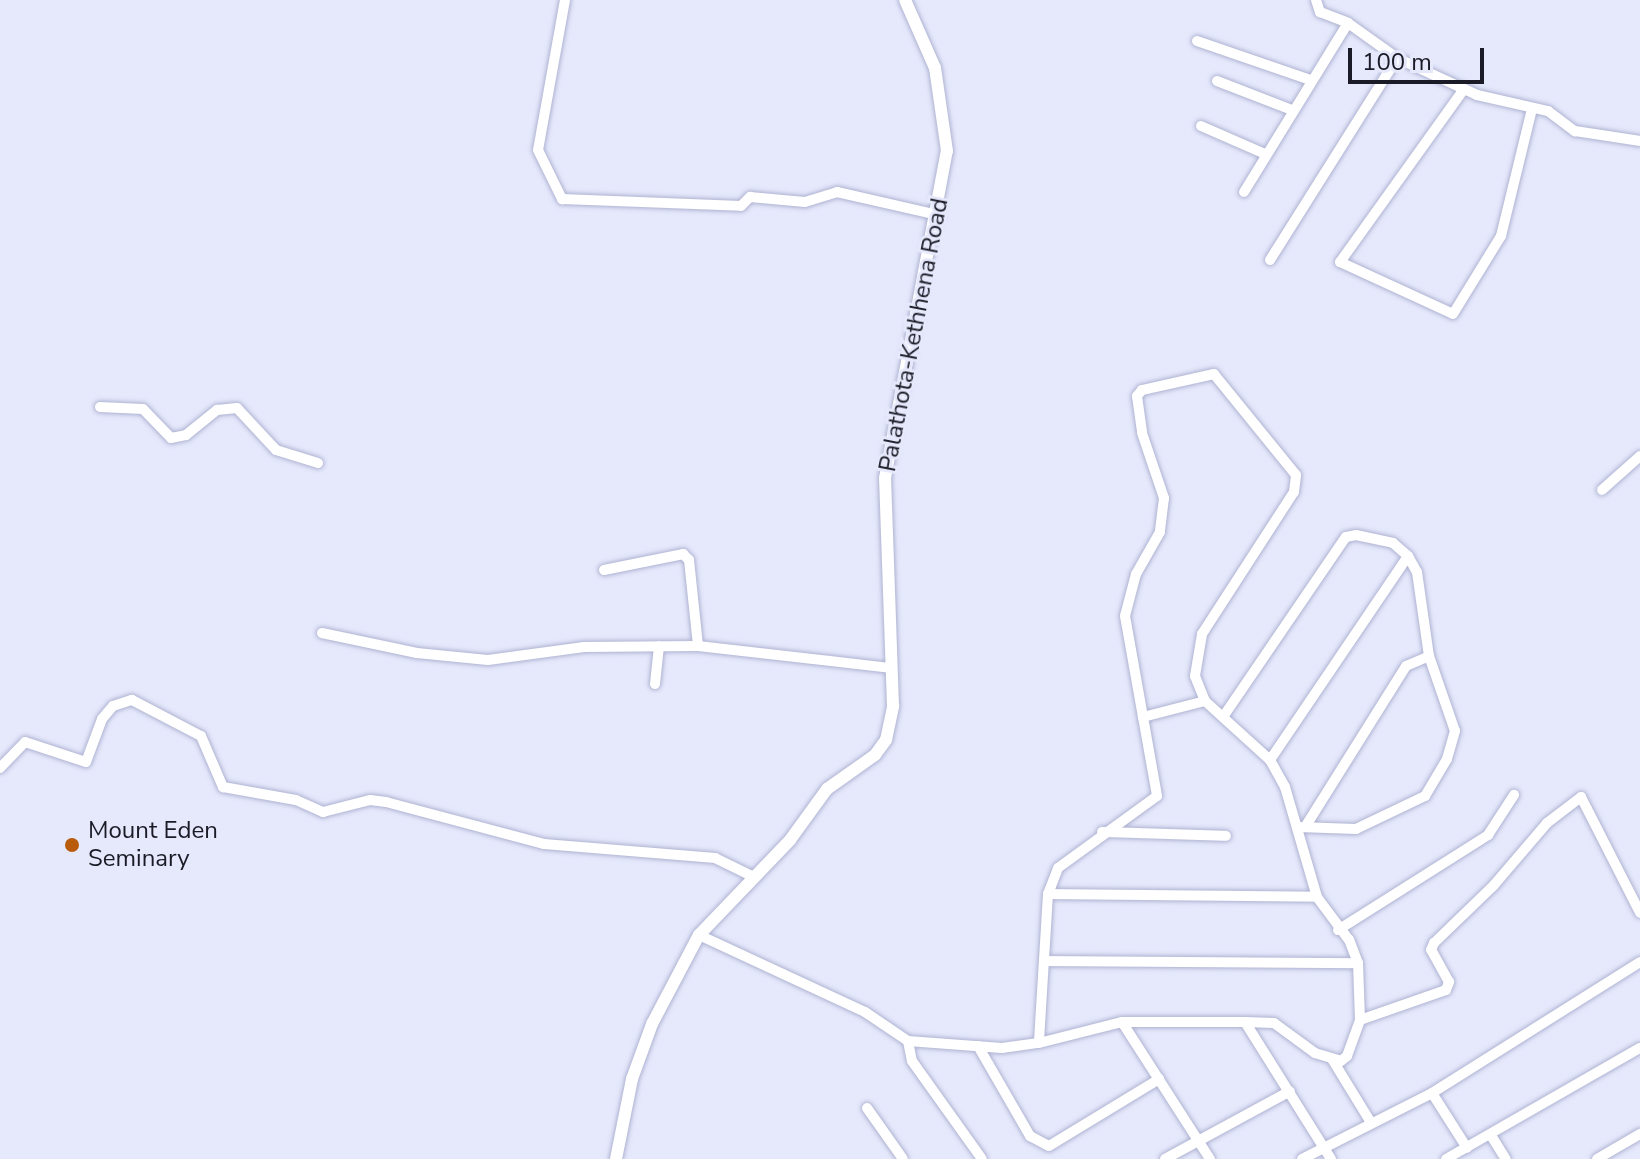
<!DOCTYPE html>
<html>
<head>
<meta charset="utf-8">
<style>
  body { margin:0 }
  #map { position:relative; width:1640px; height:1159px; overflow:hidden; background:#e6e9fc; font-family:"Nunito Sans",sans-serif }
  div>[style] { position:absolute }
  .roads { filter:drop-shadow(0 0 2px #afb3d2) drop-shadow(0 0 2px #afb3d2) }
  .minor>* { height:10px; margin:-5px; padding:0 5px; transform-origin:5px; border-radius:5px; background:#fff }
  .tertiary>* { height:12px; margin:-6px; padding:0 6px; transform-origin:6px; border-radius:6px; background:#fff }
  .dots>* { width:22px; height:22px; translate:-50% -50%; box-sizing:border-box; border:4px solid #e6e9fc; border-radius:50% }
  span { translate:-50% -50%; white-space:nowrap; text-align:center; line-height:1.15; -webkit-text-stroke:6px #e6e9fc; paint-order:stroke }
  .street-label { font-size:24px; color:#1a1b26 }
  .poi-label { font-size:24px; color:#1a1b26 }
  .left { translate:0 -50%; text-align:left }
  .scale { position:absolute; left:1348px; top:48px; width:136px; height:36px; box-sizing:border-box; border:4px solid #1a1b26; border-top:0; padding-left:10px; font-size:24px; line-height:28px; white-space:nowrap; color:#1a1b26; -webkit-text-stroke:6px #e6e9fc; paint-order:stroke }
</style>
</head>
<body>
<div id="map">
  <div class="roads">
    <div class="minor">
      <i style="left:565px;top:0;width:152px;rotate:100.2deg"></i>
      <i style="left:538px;top:150px;width:55px;rotate:63.9deg"></i>
      <i style="left:562px;top:199px;width:179px;rotate:2.2deg"></i>
      <i style="left:741px;top:206px;width:13px;rotate:-45deg"></i>
      <i style="left:750px;top:197px;width:55px;rotate:5.2deg"></i>
      <i style="left:805px;top:202px;width:34px;rotate:-17deg"></i>
      <i style="left:837px;top:192px;width:104px;rotate:12.8deg"></i>
      <i style="left:1316px;top:0;width:13px;rotate:72deg"></i>
      <i style="left:1320px;top:12px;width:30px;rotate:21deg"></i>
      <i style="left:1348px;top:23px;width:60px;rotate:35.5deg"></i>
      <i style="left:1397px;top:58px;width:88px;rotate:24.8deg"></i>
      <i style="left:1477px;top:95px;width:73px;rotate:12.7deg"></i>
      <i style="left:1548px;top:111px;width:34px;rotate:37deg"></i>
      <i style="left:1575px;top:131px;width:66px;rotate:8.7deg"></i>
      <i style="left:1197px;top:41px;width:120px;rotate:19deg"></i>
      <i style="left:1217px;top:81px;width:80px;rotate:21.1deg"></i>
      <i style="left:1464px;top:89px;width:213px;rotate:125.6deg"></i>
      <i style="left:1340px;top:262px;width:124px;rotate:24.7deg"></i>
      <i style="left:1453px;top:314px;width:92px;rotate:-58.4deg"></i>
      <i style="left:1501px;top:236px;width:131px;rotate:-76.3deg"></i>
      <i style="left:1201px;top:126px;width:70px;rotate:23.6deg"></i>
      <i style="left:1244px;top:192px;width:198px;rotate:-58.4deg"></i>
      <i style="left:1270px;top:260px;width:239px;rotate:-57.8deg"></i>
      <i style="left:100px;top:407px;width:43px;rotate:2.7deg"></i>
      <i style="left:143px;top:409px;width:40px;rotate:46deg"></i>
      <i style="left:171px;top:438px;width:15px;rotate:-11deg"></i>
      <i style="left:186px;top:435px;width:40px;rotate:-39deg"></i>
      <i style="left:217px;top:410px;width:20px;rotate:-6deg"></i>
      <i style="left:237px;top:408px;width:57px;rotate:47.1deg"></i>
      <i style="left:276px;top:450px;width:44px;rotate:17.2deg"></i>
      <i style="left:1602px;top:490px;width:51px;rotate:-41.8deg"></i>
      <i style="left:604px;top:570px;width:81px;rotate:-11.4deg"></i>
      <i style="left:683px;top:554px;width:8px;rotate:45deg"></i>
      <i style="left:689px;top:560px;width:86px;rotate:84deg"></i>
      <i style="left:322px;top:633px;width:97px;rotate:11.9deg"></i>
      <i style="left:417px;top:653px;width:71px;rotate:5.6deg"></i>
      <i style="left:488px;top:660px;width:97px;rotate:-7.7deg"></i>
      <i style="left:584px;top:647px;width:114px;rotate:-0.5deg"></i>
      <i style="left:698px;top:646px;width:193px;rotate:6.5deg"></i>
      <i style="left:655px;top:684px;width:38px;rotate:-84deg"></i>
      <i style="left:1143px;top:717px;width:64px;rotate:-14.5deg"></i>
      <i style="left:1223px;top:717px;width:218px;rotate:-55.7deg"></i>
      <i style="left:1346px;top:537px;width:10px;rotate:-11deg"></i>
      <i style="left:1356px;top:535px;width:38px;rotate:12deg"></i>
      <i style="left:1393px;top:543px;width:20px;rotate:41deg"></i>
      <i style="left:1408px;top:556px;width:18px;rotate:61deg"></i>
      <i style="left:1417px;top:572px;width:85px;rotate:81.9deg"></i>
      <i style="left:1429px;top:656px;width:79px;rotate:70.9deg"></i>
      <i style="left:1455px;top:731px;width:29px;rotate:106deg"></i>
      <i style="left:1447px;top:759px;width:43px;rotate:120.7deg"></i>
      <i style="left:1425px;top:796px;width:76px;rotate:154.4deg"></i>
      <i style="left:1356px;top:829px;width:58px;rotate:-178deg"></i>
      <i style="left:1270px;top:760px;width:246px;rotate:-55.9deg"></i>
      <i style="left:0;top:768px;width:36px;rotate:-46deg"></i>
      <i style="left:25px;top:742px;width:64px;rotate:18.2deg"></i>
      <i style="left:86px;top:762px;width:46px;rotate:-69.6deg"></i>
      <i style="left:102px;top:719px;width:17px;rotate:-50deg"></i>
      <i style="left:113px;top:706px;width:20px;rotate:-18deg"></i>
      <i style="left:132px;top:700px;width:78px;rotate:27.6deg"></i>
      <i style="left:201px;top:736px;width:56px;rotate:66.7deg"></i>
      <i style="left:223px;top:787px;width:74px;rotate:10.1deg"></i>
      <i style="left:296px;top:800px;width:30px;rotate:24deg"></i>
      <i style="left:323px;top:812px;width:49px;rotate:-14.3deg"></i>
      <i style="left:370px;top:800px;width:16px;rotate:7deg"></i>
      <i style="left:386px;top:802px;width:163px;rotate:14.9deg"></i>
      <i style="left:544px;top:844px;width:172px;rotate:4.7deg"></i>
      <i style="left:715px;top:858px;width:41px;rotate:25.9deg"></i>
      <i style="left:1307px;top:824px;width:186px;rotate:-57.9deg"></i>
      <i style="left:1406px;top:666px;width:25px;rotate:-23deg"></i>
      <i style="left:1102px;top:832px;width:124px;rotate:1.8deg"></i>
      <i style="left:1048px;top:894px;width:269px;rotate:0.6deg"></i>
      <i style="left:1338px;top:930px;width:178px;rotate:-32.3deg"></i>
      <i style="left:1488px;top:835px;width:48px;rotate:-57deg"></i>
      <i style="left:699px;top:935px;width:183px;rotate:24.9deg"></i>
      <i style="left:865px;top:1012px;width:52px;rotate:34deg"></i>
      <i style="left:908px;top:1041px;width:94px;rotate:4.3deg"></i>
      <i style="left:1002px;top:1048px;width:37px;rotate:-8deg"></i>
      <i style="left:1039px;top:1043px;width:86px;rotate:-14.2deg"></i>
      <i style="left:1122px;top:1022px;width:123px"></i>
      <i style="left:1245px;top:1022px;width:29px;rotate:2deg"></i>
      <i style="left:1274px;top:1023px;width:51px;rotate:36.2deg"></i>
      <i style="left:1315px;top:1053px;width:27px;rotate:17deg"></i>
      <i style="left:1341px;top:1061px;width:8px;rotate:-40deg"></i>
      <i style="left:1347px;top:1056px;width:38px;rotate:-70deg"></i>
      <i style="left:1360px;top:1020px;width:57px;rotate:-92deg"></i>
      <i style="left:1358px;top:963px;width:25px;rotate:-111deg"></i>
      <i style="left:1349px;top:940px;width:54px;rotate:-126.7deg"></i>
      <i style="left:1317px;top:897px;width:115px;rotate:-106.2deg"></i>
      <i style="left:1285px;top:787px;width:31px;rotate:-119deg"></i>
      <i style="left:1270px;top:760px;width:88px;rotate:-137.8deg"></i>
      <i style="left:1205px;top:701px;width:27px;rotate:-112deg"></i>
      <i style="left:1195px;top:676px;width:43px;rotate:-80.5deg"></i>
      <i style="left:1202px;top:634px;width:169px;rotate:-57.1deg"></i>
      <i style="left:1294px;top:492px;width:17px;rotate:-83deg"></i>
      <i style="left:1296px;top:475px;width:130px;rotate:-129.1deg"></i>
      <i style="left:1214px;top:374px;width:74px;rotate:167.5deg"></i>
      <i style="left:1142px;top:390px;width:8px;rotate:130deg"></i>
      <i style="left:1137px;top:396px;width:37px;rotate:82deg"></i>
      <i style="left:1142px;top:433px;width:69px;rotate:71.3deg"></i>
      <i style="left:1164px;top:498px;width:34px;rotate:97deg"></i>
      <i style="left:1160px;top:532px;width:48px;rotate:119.7deg"></i>
      <i style="left:1136px;top:574px;width:43px;rotate:104.7deg"></i>
      <i style="left:1125px;top:616px;width:183px;rotate:79.9deg"></i>
      <i style="left:1157px;top:796px;width:122px;rotate:144deg"></i>
      <i style="left:1058px;top:868px;width:28px;rotate:111deg"></i>
      <i style="left:1048px;top:894px;width:149px;rotate:93.5deg"></i>
      <i style="left:1044px;top:961px;width:314px;rotate:0.4deg"></i>
      <i style="left:1360px;top:1020px;width:91px;rotate:-19.2deg"></i>
      <i style="left:1446px;top:990px;width:9px;rotate:-69deg"></i>
      <i style="left:1449px;top:982px;width:37px;rotate:-119deg"></i>
      <i style="left:1431px;top:950px;width:8px;rotate:-67deg"></i>
      <i style="left:1434px;top:943px;width:83px;rotate:-44deg"></i>
      <i style="left:1494px;top:885px;width:82px;rotate:-49.5deg"></i>
      <i style="left:1547px;top:823px;width:43px;rotate:-37.4deg"></i>
      <i style="left:1581px;top:797px;width:130px;rotate:63deg"></i>
      <i style="left:1122px;top:1022px;width:163px;rotate:57.3deg"></i>
      <i style="left:1245px;top:1022px;width:162px;rotate:57.9deg"></i>
      <i style="left:908px;top:1041px;width:20px;rotate:79deg"></i>
      <i style="left:912px;top:1061px;width:120px;rotate:54.5deg"></i>
      <i style="left:978px;top:1046px;width:104px;rotate:60deg"></i>
      <i style="left:1030px;top:1136px;width:21px;rotate:28deg"></i>
      <i style="left:1049px;top:1146px;width:129px;rotate:-31.3deg"></i>
      <i style="left:1332px;top:1059px;width:73px;rotate:58.5deg"></i>
      <i style="left:1432px;top:1093px;width:65px;rotate:57.5deg"></i>
      <i style="left:867px;top:1108px;width:62px;rotate:54.8deg"></i>
      <i style="left:1492px;top:1137px;width:26px;rotate:58deg"></i>
      <i style="left:1165px;top:1159px;width:142px;rotate:-28.5deg"></i>
      <i style="left:1302px;top:1159px;width:146px;rotate:-26.9deg"></i>
      <i style="left:1432px;top:1093px;width:246px;rotate:-32.2deg"></i>
      <i style="left:1446px;top:1159px;width:224px;rotate:-29.8deg"></i>
      <i style="left:1597px;top:1159px;width:50px;rotate:-30.2deg"></i>
    </div>
    <div class="tertiary">
      <i style="left:616px;top:1159px;width:82px;rotate:-78.7deg"></i>
      <i style="left:632px;top:1079px;width:59px;rotate:-70deg"></i>
      <i style="left:652px;top:1024px;width:101px;rotate:-62.2deg"></i>
      <i style="left:699px;top:935px;width:132px;rotate:-46.2deg"></i>
      <i style="left:790px;top:840px;width:63px;rotate:-54deg"></i>
      <i style="left:827px;top:789px;width:59px;rotate:-35.3deg"></i>
      <i style="left:875px;top:755px;width:19px;rotate:-54deg"></i>
      <i style="left:886px;top:740px;width:35px;rotate:-78deg"></i>
      <i style="left:893px;top:706px;width:228px;rotate:-92deg"></i>
      <i style="left:885px;top:478px;width:333px;rotate:-79.3deg"></i>
      <i style="left:947px;top:151px;width:84px;rotate:-98.2deg"></i>
      <i style="left:935px;top:68px;width:74px;rotate:-113.8deg"></i>
    </div>
  </div>
  <div class="dots">
    <i style="left:72px;top:845px;background:#b85b0a"></i>
  </div>
  <div class="street-label">
    <span style="left:914px;top:335px;rotate:-79deg">Palathota-Kethhena Road</span>
  </div>
  <div class="poi-label">
    <span class="left" style="left:88px;top:845px">Mount Eden<br>Seminary</span>
  </div>
  <div class="scale">100 m</div>
</div>
</body>
</html>
